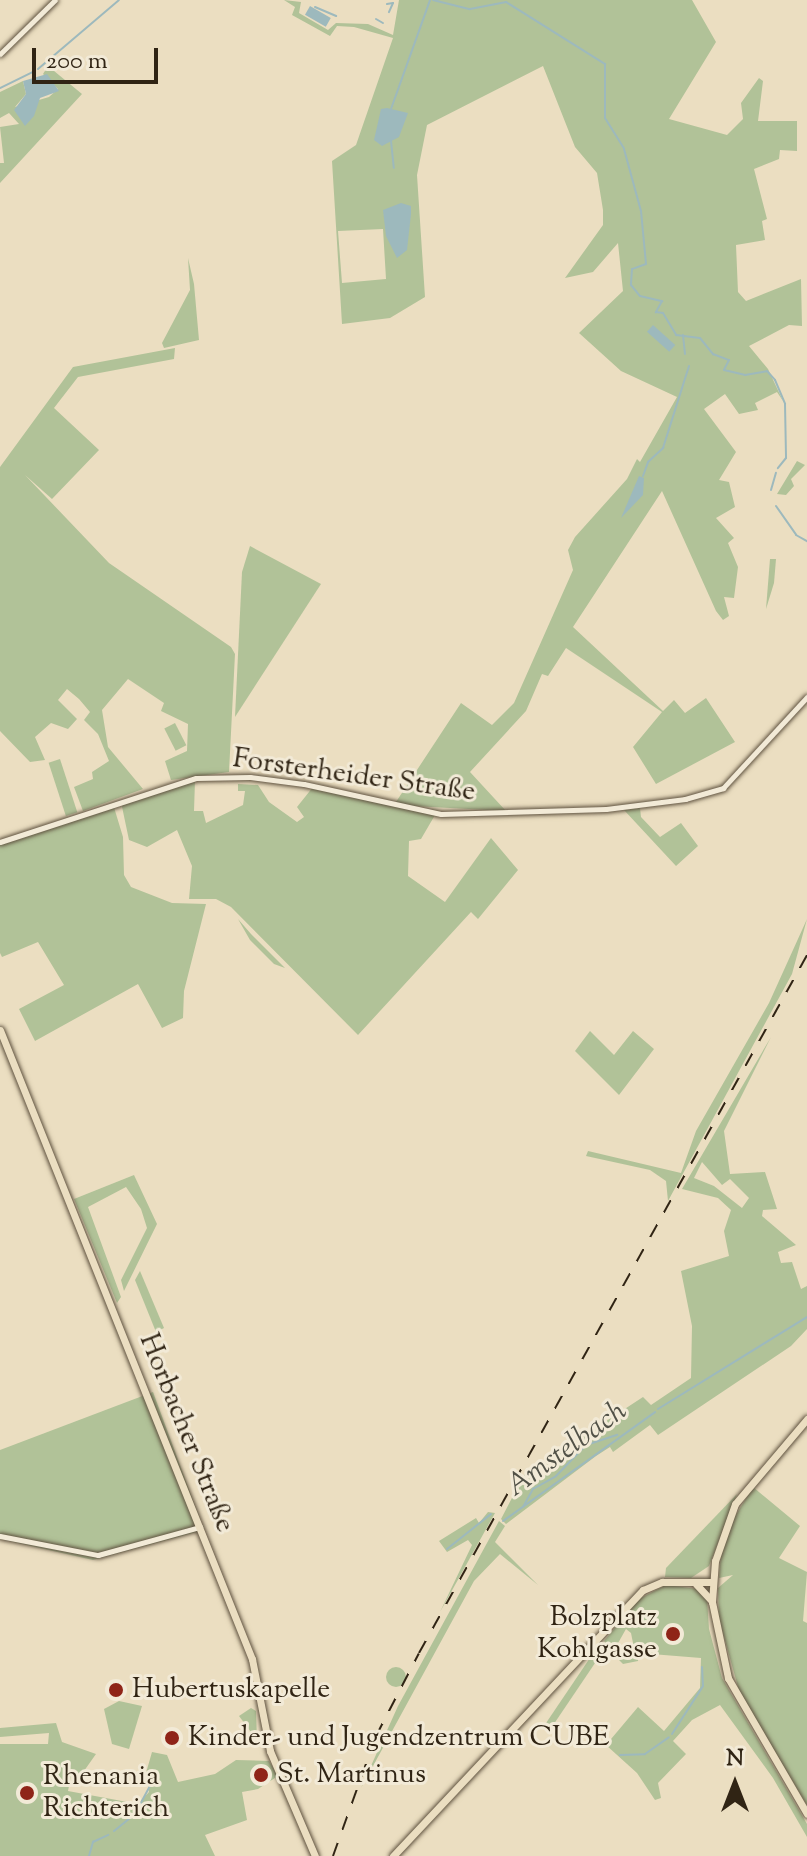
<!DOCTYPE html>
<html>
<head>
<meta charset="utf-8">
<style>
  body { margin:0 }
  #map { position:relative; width:807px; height:1856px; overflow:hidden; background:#ebdec1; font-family:"Sorts Mill Goudy",serif }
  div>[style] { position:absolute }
  .green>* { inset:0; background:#b1c298; transform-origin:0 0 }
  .round { border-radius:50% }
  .water>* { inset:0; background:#9db9bd; transform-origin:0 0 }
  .stream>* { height:2px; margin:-1px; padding:0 1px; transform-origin:1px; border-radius:1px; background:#9db9bd }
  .roads { filter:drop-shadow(0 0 2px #5f523f) drop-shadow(0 0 2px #5f523f) }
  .minor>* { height:5px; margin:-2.5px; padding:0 2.5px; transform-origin:2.5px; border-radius:2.5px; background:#f2ead7 }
  .major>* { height:7px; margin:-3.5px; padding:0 3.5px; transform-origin:3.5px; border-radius:3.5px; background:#ebdec1 }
  .rail>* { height:2px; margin-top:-1px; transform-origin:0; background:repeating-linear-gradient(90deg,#302414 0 14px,transparent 0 28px) }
  .dots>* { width:22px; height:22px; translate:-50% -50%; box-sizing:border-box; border:4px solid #f2ead7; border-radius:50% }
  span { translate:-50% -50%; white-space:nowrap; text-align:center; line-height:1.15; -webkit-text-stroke:6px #f2ead7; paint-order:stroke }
  .street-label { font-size:28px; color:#302414 }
  .poi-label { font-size:28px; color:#302414 }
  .right { translate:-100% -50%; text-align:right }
  .left { translate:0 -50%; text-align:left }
  .water-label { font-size:30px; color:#515147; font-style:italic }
  .north { position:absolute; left:695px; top:1744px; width:80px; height:80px; -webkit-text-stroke:6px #f2ead7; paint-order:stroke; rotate:0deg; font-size:22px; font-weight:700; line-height:32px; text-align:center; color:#302414 }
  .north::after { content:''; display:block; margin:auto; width:28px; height:36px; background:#302414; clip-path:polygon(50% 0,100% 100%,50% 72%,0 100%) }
  .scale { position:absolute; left:32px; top:48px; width:126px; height:36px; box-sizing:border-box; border:4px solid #302414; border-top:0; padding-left:10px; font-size:24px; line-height:28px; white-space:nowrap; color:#302414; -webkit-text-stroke:6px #f2ead7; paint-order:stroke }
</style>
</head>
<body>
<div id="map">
  <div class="green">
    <i style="clip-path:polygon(evenodd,284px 0,301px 2px,299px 13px,328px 30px,336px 23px,368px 24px,393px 35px,399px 0,692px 0,716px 42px,669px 119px,727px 135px,743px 119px,741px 103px,759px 78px,763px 81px,758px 121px,797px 121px,797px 151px,780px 150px,779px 159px,754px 169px,767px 219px,762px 221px,765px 240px,736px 245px,738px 292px,746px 301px,801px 279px,802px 326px,789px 325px,749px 346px,768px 369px,783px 401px,777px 392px,755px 403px,758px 410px,739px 414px,725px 394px,704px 409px,736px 452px,719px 480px,729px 482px,735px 507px,716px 518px,734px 538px,728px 543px,738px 567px,734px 598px,724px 597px,729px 616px,723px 620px,716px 611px,662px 491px,573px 627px,663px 711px,674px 700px,685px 713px,706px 698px,735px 742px,656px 784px,633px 747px,662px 712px,566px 648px,548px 676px,542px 674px,526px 711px,470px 772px,506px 811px,394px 805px,461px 703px,492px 725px,514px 703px,573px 570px,568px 550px,575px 537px,627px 479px,637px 459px,640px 462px,677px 397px,621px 371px,579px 333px,623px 291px,618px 243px,593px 272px,565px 278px,603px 225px,603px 210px,597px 173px,575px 147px,543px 66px,427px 125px,417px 175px,425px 297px,390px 318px,342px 324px,332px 161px,356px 145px,393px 38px,354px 27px,337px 26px,330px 36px,292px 15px,295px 7px,284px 0,383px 229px,386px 279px,342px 283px,338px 231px,383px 229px)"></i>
    <i style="clip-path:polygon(48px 66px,82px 94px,0 183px,0 163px,4px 163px,0 127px,19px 124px,9px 113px,0 118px,0 92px,23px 81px,26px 94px,15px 107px,49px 97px,58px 89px,43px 74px)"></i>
    <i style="clip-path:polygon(188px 258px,194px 284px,199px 340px,164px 348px,162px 343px,190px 290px)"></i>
    <i style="clip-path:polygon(175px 348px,174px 359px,78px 377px,54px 408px,99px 450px,52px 499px,25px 475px,109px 563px,231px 647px,235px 654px,229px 772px,171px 780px,165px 761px,187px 751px,188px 724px,161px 711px,164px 703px,128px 679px,102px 710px,108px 747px,143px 789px,83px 811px,74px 787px,93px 779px,92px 772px,109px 761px,98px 734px,84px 720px,90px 712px,79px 699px,67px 689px,58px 700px,77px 719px,68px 729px,51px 723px,35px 737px,45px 760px,30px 762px,0 731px,0 467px,73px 367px)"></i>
    <i style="clip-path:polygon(797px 461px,805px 465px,791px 479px,794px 486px,786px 495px,777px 494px)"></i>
    <i style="clip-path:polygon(250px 546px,321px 584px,235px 717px,242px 572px)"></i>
    <i style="clip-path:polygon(770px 559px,776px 559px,774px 583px,766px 609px)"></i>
    <i style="left:175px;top:723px;width:25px;height:12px;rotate:63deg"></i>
    <i style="left:60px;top:759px;width:56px;height:12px;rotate:72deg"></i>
    <i style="clip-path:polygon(195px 781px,194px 811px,203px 811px,206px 823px,243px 805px,245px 791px,238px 791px,238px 784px,258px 785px,269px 802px,297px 822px,304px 817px,297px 807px,313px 787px,435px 815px,421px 839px,409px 841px,408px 876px,445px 902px,491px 838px,518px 870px,478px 919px,471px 912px,358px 1035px,231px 907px,216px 899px,189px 899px,192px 866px,177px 830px,147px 847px,129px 840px,121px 802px)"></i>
    <i style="clip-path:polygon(113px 804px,123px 837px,124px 875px,131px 887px,172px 903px,206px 904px,184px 991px,183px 1018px,162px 1028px,138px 984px,35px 1041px,19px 1009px,64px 985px,38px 942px,2px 957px,0 953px,0 845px)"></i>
    <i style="clip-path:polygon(640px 808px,641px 817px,660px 837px,681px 823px,698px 846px,676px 866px,624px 810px)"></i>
    <i style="clip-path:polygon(238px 919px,251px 934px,285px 968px,274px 964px,250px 940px)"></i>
    <i style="clip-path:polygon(807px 919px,792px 974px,668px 1201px,666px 1181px,650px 1170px,586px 1156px,588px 1151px,681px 1173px,696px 1131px,769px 1003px)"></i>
    <i style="clip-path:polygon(590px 1031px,614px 1055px,633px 1031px,654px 1049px,619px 1095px,575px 1051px)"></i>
    <i style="clip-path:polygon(evenodd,771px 1037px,724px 1131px,730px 1174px,765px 1172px,777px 1209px,763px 1210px,762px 1216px,796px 1245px,778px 1252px,781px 1263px,792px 1262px,801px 1289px,807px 1286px,807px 1329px,791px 1346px,658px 1435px,650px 1425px,613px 1452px,610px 1447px,596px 1456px,506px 1524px,501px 1519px,524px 1475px,643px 1397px,651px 1405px,691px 1378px,692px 1326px,681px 1271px,729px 1256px,724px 1231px,731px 1210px,718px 1198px,682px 1189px,771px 1037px,702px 1162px,722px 1185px,730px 1179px,749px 1198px,742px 1208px,714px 1186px,694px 1178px,702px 1162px)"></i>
    <i style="clip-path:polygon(134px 1175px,157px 1224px,124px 1291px,121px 1280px,147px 1228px,141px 1209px,126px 1187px,88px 1207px,121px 1297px,117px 1303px,74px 1199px)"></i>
    <i style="clip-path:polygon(140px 1271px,164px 1328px,156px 1332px,135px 1280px)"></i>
    <i style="clip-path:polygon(153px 1392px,204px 1530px,93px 1560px,0 1539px,0 1450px)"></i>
    <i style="clip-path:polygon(753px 1487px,800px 1526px,779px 1558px,807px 1572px,803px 1621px,807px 1623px,807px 1805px,740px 1694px,719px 1619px,718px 1588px,733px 1575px,719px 1578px,721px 1553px,731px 1523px)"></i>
    <i style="clip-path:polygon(737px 1494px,709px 1566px,691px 1578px,665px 1577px,666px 1568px)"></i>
    <i style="clip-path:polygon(488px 1512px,495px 1513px,440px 1612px,472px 1545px,468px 1540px,447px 1552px,439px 1541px,476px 1518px,479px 1523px)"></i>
    <i style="clip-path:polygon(499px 1521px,505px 1526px,495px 1542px,538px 1585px,500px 1554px,474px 1581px,361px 1788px,398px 1706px)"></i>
    <i style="clip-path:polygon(666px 1585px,698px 1589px,707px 1599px,709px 1629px,722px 1678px,807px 1824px,807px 1837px,773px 1778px,720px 1705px,692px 1720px,673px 1741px,686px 1754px,658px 1783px,661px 1798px,655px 1800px,637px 1773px,606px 1745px,638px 1707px,664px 1731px,700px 1688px,701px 1658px,639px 1653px,638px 1661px,623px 1664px,619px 1660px,633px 1643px,631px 1633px,626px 1629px,613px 1652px,604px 1641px,639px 1599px)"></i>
    <i style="left:596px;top:1649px;width:7px;height:89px;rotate:34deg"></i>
    <i class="round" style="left:386px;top:1667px;width:20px;height:20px"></i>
    <i style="clip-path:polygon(119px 1701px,142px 1706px,129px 1749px,112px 1744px,104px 1709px)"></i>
    <i style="clip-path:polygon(251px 1708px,256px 1711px,257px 1740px,239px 1716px)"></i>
    <i style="clip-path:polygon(56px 1723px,62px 1742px,96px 1754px,79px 1778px,71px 1776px,68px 1791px,138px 1804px,149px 1792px,146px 1773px,152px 1752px,167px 1755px,178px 1782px,215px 1774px,236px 1760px,269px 1761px,278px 1776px,258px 1789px,242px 1792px,247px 1820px,205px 1835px,215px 1856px,0 1856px,0 1744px,48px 1744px,49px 1733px,0 1737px,0 1728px)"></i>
  </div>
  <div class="water">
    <i style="left:310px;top:6px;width:24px;height:10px;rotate:30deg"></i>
    <i style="clip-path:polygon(47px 74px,59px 91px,40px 98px,34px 116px,25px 126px,14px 110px,26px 94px,23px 81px)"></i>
    <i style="clip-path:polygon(387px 108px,408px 113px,399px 137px,382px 146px,374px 140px,381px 109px)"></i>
    <i style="clip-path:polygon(401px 203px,411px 206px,411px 214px,407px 250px,397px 258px,386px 236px,383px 210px)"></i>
    <i style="left:653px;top:325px;width:30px;height:9px;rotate:42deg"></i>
    <i style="clip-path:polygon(639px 476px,644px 478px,643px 495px,621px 518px)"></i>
  </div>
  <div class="stream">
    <i style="left:433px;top:0;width:38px;rotate:14deg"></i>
    <i style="left:470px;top:9px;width:37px;rotate:-11deg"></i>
    <i style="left:506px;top:2px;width:117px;rotate:32.1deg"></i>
    <i style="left:605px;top:64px;width:54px;rotate:90deg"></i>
    <i style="left:605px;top:118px;width:36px;rotate:58deg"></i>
    <i style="left:624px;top:149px;width:64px;rotate:74.7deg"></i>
    <i style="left:641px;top:211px;width:53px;rotate:84.6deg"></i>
    <i style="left:646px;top:264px;width:15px;rotate:160deg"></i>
    <i style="left:632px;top:269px;width:16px;rotate:94deg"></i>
    <i style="left:631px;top:285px;width:14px;rotate:51deg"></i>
    <i style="left:640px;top:296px;width:23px;rotate:13deg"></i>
    <i style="left:662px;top:301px;width:13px;rotate:119deg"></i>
    <i style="left:656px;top:312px;width:7px;rotate:8deg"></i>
    <i style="left:663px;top:313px;width:26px;rotate:59deg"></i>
    <i style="left:676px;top:335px;width:24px;rotate:7deg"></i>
    <i style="left:700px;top:338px;width:21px;rotate:51deg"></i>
    <i style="left:713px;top:354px;width:17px;rotate:21deg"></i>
    <i style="left:729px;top:360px;width:11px;rotate:117deg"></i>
    <i style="left:724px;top:370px;width:22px;rotate:13deg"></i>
    <i style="left:745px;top:375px;width:22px;rotate:-10deg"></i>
    <i style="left:767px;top:371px;width:12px;rotate:48deg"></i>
    <i style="left:775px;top:380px;width:26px;rotate:67deg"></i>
    <i style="left:785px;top:404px;width:54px;rotate:88.9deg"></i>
    <i style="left:786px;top:458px;width:13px;rotate:129deg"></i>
    <i style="left:387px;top:4px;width:6px;rotate:-9deg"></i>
    <i style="left:393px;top:3px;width:10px;rotate:114deg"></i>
    <i style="left:315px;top:7px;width:23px;rotate:23deg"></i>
    <i style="left:376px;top:19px;width:8px;rotate:30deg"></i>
    <i style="left:38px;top:69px;width:106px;rotate:-40.4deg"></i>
    <i style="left:0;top:88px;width:39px;rotate:-26deg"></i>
    <i style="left:391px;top:109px;width:116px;rotate:-70.3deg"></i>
    <i style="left:391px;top:141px;width:27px;rotate:84deg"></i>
    <i style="left:683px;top:335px;width:19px;rotate:84deg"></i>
    <i style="left:643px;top:476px;width:15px;rotate:-70deg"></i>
    <i style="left:648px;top:462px;width:21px;rotate:-43deg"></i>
    <i style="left:663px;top:448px;width:86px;rotate:-72.4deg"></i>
    <i style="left:771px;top:490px;width:18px;rotate:-74deg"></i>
    <i style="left:776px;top:506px;width:35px;rotate:55deg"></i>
    <i style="left:796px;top:535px;width:13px;rotate:29deg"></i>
    <i style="left:658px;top:1409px;width:175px;rotate:-31.7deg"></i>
    <i style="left:523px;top:1507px;width:21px;rotate:-61deg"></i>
    <i style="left:533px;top:1489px;width:26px;rotate:-29deg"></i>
    <i style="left:556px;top:1476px;width:43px;rotate:-45.9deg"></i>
    <i style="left:586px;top:1445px;width:33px;rotate:-18deg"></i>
    <i style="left:503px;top:1521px;width:187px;rotate:-35.6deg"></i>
    <i style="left:447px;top:1549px;width:56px;rotate:-38.5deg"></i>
    <i style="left:672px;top:1734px;width:57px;rotate:-57.1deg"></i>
    <i style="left:703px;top:1686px;width:19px;rotate:-93deg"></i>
    <i style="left:620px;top:1755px;width:25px;rotate:-2deg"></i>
    <i style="left:645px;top:1754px;width:29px;rotate:-35deg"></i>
    <i style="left:114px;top:1831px;width:27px;rotate:-39deg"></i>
    <i style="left:135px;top:1814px;width:32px;rotate:-62deg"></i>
    <i style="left:89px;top:1856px;width:15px;rotate:-74deg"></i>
    <i style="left:93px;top:1842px;width:17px;rotate:-25deg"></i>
  </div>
  <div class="roads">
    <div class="minor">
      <i style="left:0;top:54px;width:77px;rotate:-44.5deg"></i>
      <i style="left:0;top:842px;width:206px;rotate:-18.1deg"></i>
      <i style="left:196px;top:778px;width:54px;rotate:-1.1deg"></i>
      <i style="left:250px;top:777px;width:54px;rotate:7.4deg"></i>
      <i style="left:304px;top:784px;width:140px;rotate:12.4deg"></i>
      <i style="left:441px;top:814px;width:165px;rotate:-1.7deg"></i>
      <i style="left:606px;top:809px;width:80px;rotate:-7.2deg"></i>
      <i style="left:685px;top:799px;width:40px;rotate:-16deg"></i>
      <i style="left:723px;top:788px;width:124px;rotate:-47.3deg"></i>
      <i style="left:0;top:1536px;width:100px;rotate:11deg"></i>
      <i style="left:98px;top:1555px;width:106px;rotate:-15.4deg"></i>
    </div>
    <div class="major">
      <i style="left:0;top:1030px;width:678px;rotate:68.17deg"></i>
      <i style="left:252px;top:1659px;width:94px;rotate:78.9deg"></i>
      <i style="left:270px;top:1751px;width:114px;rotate:66.8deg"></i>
      <i style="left:807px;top:1419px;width:111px;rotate:130.3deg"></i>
      <i style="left:735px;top:1504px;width:60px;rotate:109.3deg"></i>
      <i style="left:715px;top:1561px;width:41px;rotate:94.2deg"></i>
      <i style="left:712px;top:1602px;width:78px;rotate:78.1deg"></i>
      <i style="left:728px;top:1678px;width:157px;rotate:59.8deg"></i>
      <i style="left:696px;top:1584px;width:22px;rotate:47deg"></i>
      <i style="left:393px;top:1856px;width:365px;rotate:-46.8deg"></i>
      <i style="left:643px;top:1590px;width:21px;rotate:-23deg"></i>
      <i style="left:662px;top:1582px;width:50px"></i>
    </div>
  </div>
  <div class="rail">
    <i style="left:333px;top:1856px;width:127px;rotate:-70.3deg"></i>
    <i style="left:376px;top:1736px;width:93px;rotate:-62.6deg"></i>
    <i style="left:419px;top:1653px;width:799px;rotate:-60.93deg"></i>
  </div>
  <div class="dots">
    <i style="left:673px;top:1634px;background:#8f2418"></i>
    <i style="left:116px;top:1690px;background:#8f2418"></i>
    <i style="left:172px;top:1738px;background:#8f2418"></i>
    <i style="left:261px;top:1775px;background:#8f2418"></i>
    <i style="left:27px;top:1793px;background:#8f2418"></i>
  </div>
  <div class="street-label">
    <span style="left:354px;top:776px;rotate:8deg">Forsterheider Straße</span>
    <span style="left:186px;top:1433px;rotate:68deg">Horbacher Straße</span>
  </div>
  <div class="poi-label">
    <span class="right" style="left:657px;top:1634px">Bolzplatz<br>Kohlgasse</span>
    <span class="left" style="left:132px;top:1690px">Hubertuskapelle</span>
    <span class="left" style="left:188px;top:1738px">Kinder- und Jugendzentrum CUBE</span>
    <span class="left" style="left:277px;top:1775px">St. Martinus</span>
    <span class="left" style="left:43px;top:1793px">Rhenania<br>Richterich</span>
  </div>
  <div class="water-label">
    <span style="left:567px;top:1450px;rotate:-36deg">Amstelbach</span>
  </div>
  <div class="north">N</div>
  <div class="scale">200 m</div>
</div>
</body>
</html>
